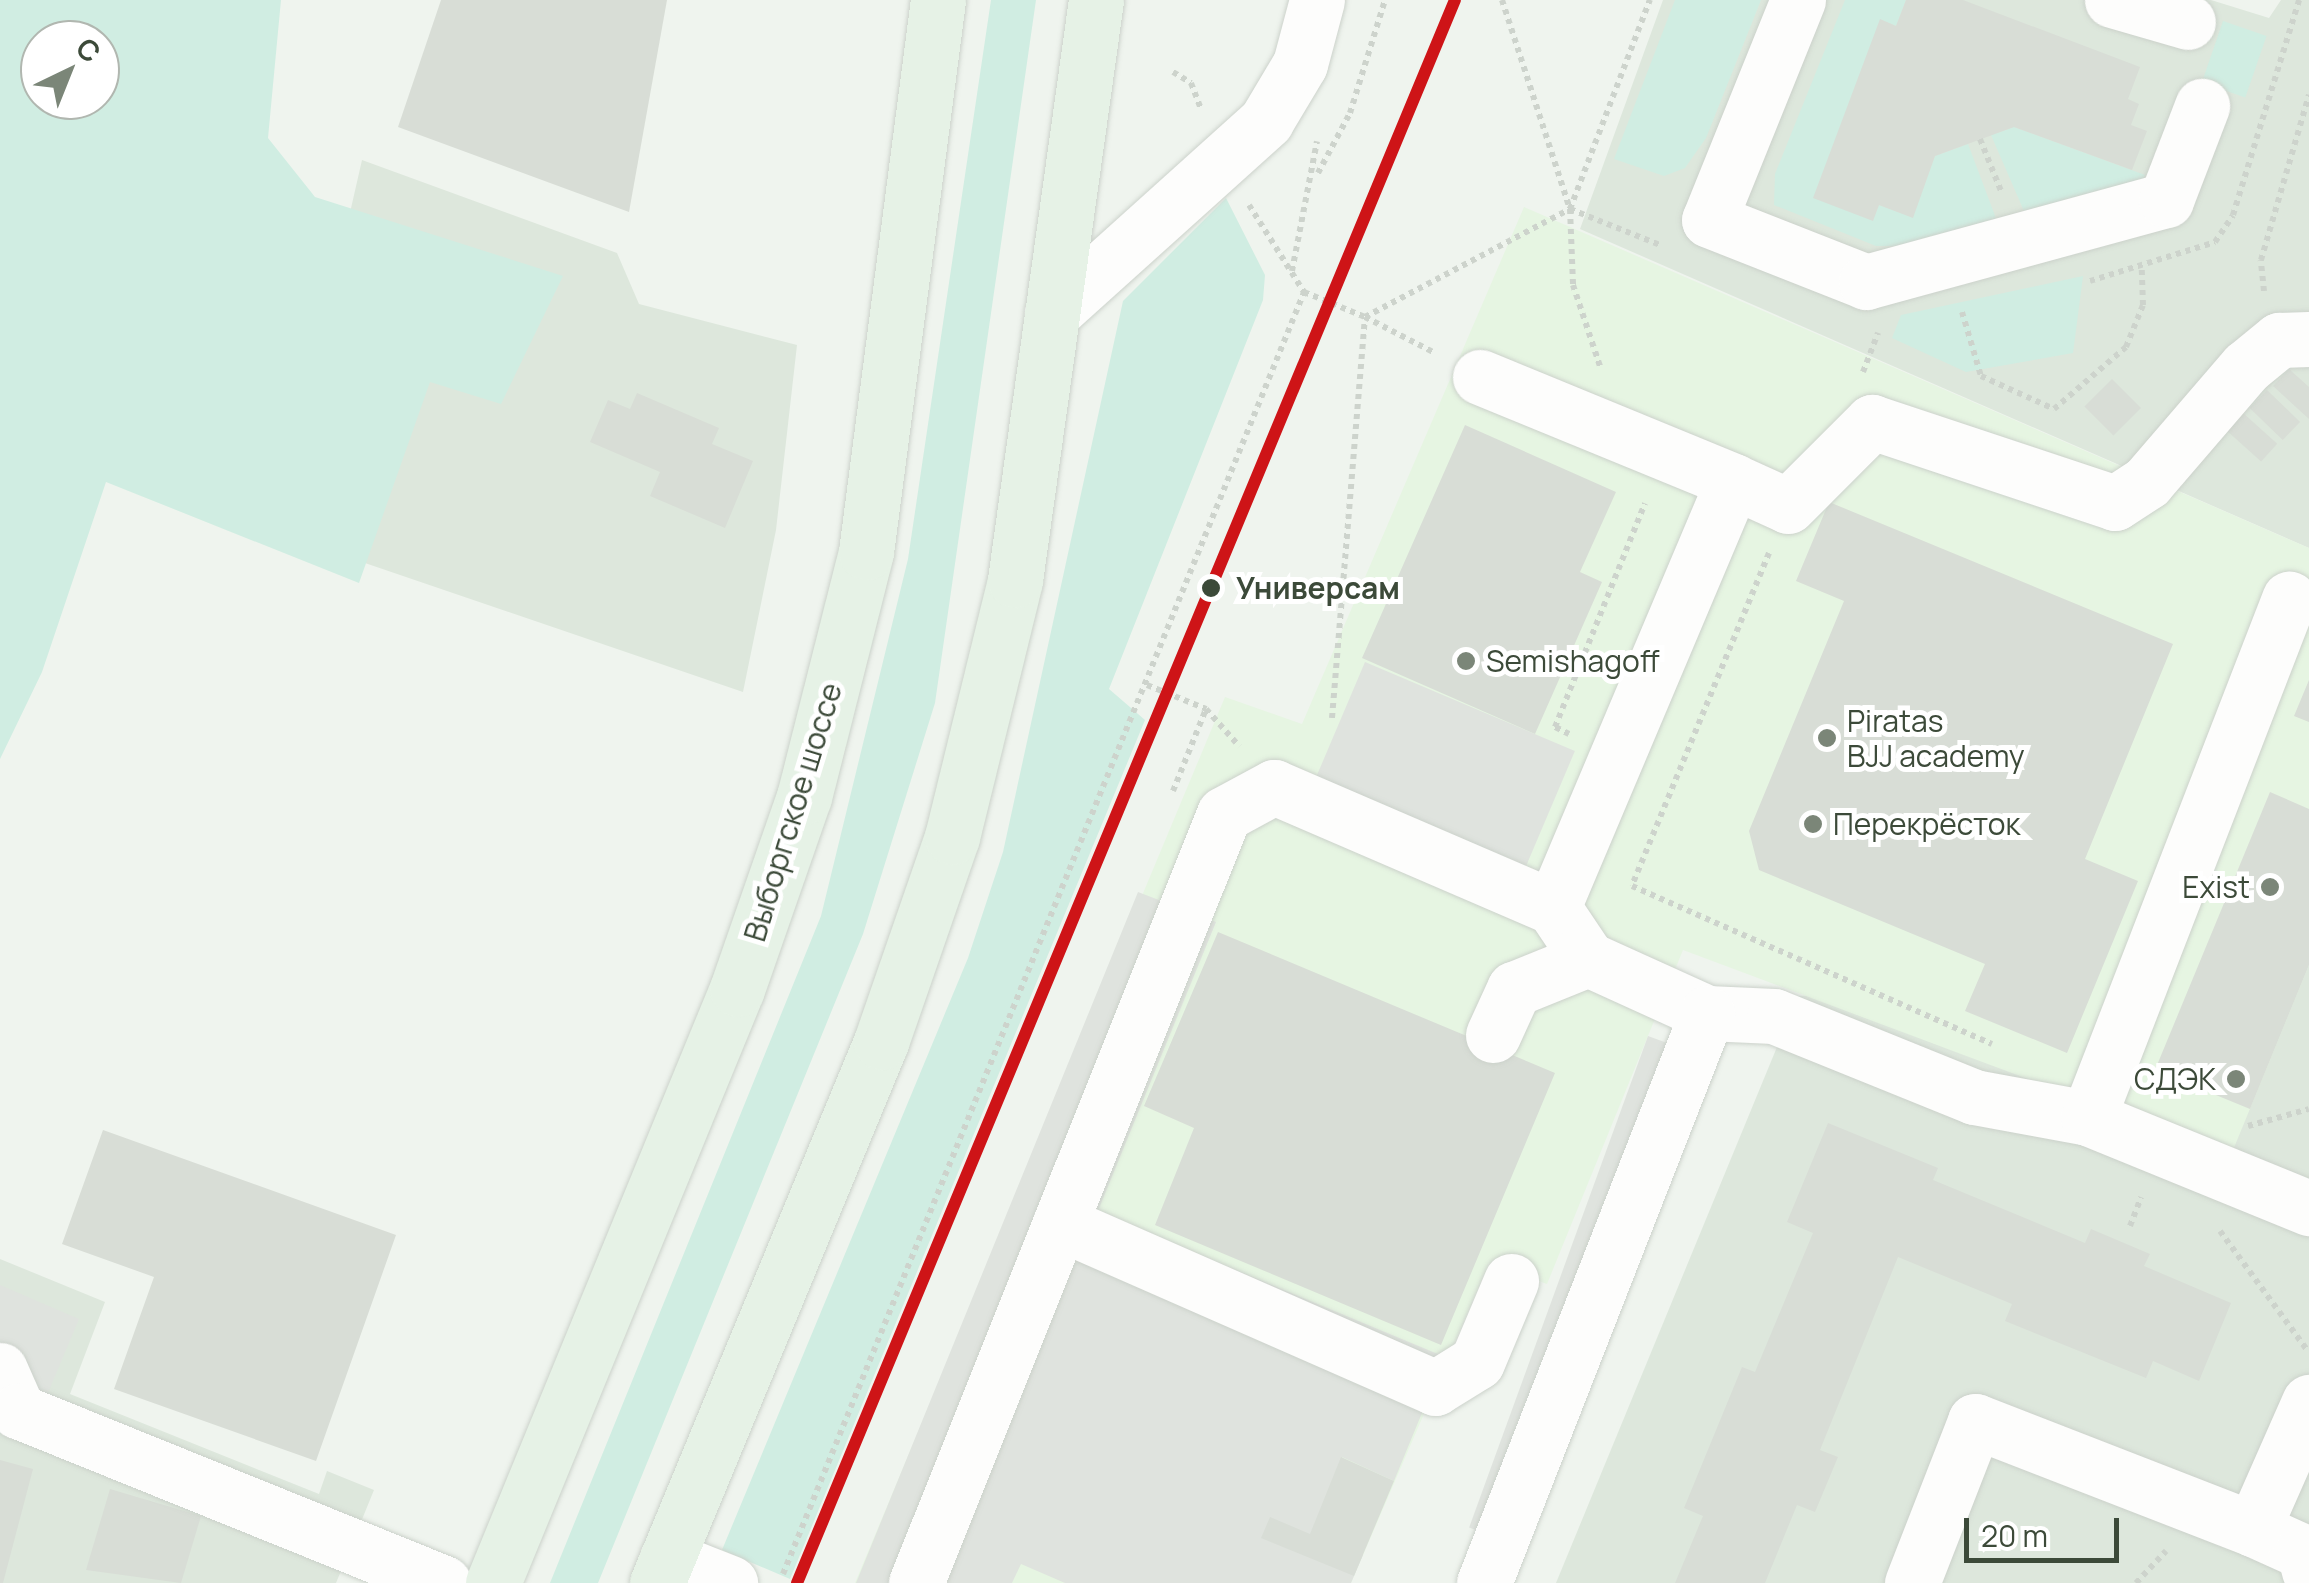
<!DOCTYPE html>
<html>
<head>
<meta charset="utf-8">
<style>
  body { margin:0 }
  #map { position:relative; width:2309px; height:1583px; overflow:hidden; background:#eff4ee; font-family:Manrope,sans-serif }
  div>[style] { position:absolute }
  .residential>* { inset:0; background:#dde7dc }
  .commercial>* { inset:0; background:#e6f5e2 }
  .green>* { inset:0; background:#d0ede2; transform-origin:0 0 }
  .parking>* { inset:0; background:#dfe3de; transform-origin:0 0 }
  .building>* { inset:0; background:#d8ddd6; transform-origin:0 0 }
  .path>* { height:6px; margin-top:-3px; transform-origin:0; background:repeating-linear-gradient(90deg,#cdd3cc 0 5px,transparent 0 10px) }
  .roads { filter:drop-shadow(0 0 2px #ccd2cb) drop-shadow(0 0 2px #ccd2cb) }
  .minor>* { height:55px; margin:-27.5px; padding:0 27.5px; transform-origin:27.5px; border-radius:27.5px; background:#fdfdfc }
  .major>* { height:55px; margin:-27.5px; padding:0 27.5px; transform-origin:27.5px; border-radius:27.5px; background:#e6f2e6 }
  .tram-1>* { height:12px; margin:-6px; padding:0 6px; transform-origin:6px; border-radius:6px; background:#ce1417 }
  .dots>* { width:28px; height:28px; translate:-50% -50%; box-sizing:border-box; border:5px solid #fff; border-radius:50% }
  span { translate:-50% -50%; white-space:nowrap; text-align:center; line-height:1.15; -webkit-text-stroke:10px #fff; paint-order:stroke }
  .stop-label { font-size:30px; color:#3c4a39; font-weight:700 }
  .left { translate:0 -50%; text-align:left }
  .poi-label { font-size:30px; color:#3c4a39 }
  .right { translate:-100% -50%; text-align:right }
  .street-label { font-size:30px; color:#3c4a39 }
  .north { position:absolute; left:20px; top:20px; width:100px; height:100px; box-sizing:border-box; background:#fff; border:2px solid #b1b7b0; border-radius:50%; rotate:43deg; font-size:28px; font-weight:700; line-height:40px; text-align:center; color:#3c4a39 }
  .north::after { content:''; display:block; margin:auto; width:35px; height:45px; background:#7b8678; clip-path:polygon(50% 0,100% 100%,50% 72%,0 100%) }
  .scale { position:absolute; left:1964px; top:1518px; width:155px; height:45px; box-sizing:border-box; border:5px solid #3c4a39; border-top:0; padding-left:12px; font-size:30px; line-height:35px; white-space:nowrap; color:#3c4a39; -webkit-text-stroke:8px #fff; paint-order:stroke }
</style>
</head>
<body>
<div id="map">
  <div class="residential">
    <i style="clip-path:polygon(1663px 0,2211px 0,2269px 18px,2281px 0,2309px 0,2309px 548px,1580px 229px)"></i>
    <i style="clip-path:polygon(362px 160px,617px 253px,639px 304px,797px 345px,776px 530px,743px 692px,277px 533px)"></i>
    <i style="clip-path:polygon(2309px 965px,2309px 1583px,1556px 1583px,1798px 996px)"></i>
    <i style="clip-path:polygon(0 1259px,105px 1302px,70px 1394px,319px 1494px,327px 1471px,374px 1490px,336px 1583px,0 1583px)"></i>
  </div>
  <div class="commercial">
    <i style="clip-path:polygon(1524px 207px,2309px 548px,2309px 965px,2231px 1155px,1683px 950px,1547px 1284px,1489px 1263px,1351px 1583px,855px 1583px,1225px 697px,1302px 724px)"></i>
  </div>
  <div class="green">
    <i style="clip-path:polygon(evenodd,0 0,281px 0,268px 138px,315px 197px,563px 276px,501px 404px,430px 382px,359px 583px,106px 482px,42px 672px,0 759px,0 0,40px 40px,100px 40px,100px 100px,40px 100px,40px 40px)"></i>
    <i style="clip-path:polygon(991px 0,1036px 0,935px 703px,863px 934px,598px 1583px,550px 1583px,821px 916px,908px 559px)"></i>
    <i style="clip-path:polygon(1675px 0,1761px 0,1706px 138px,1685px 168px,1664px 176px,1614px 159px)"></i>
    <i style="clip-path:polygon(1845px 0,1906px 0,1896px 26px,1881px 20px,1872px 221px,1879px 205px,1912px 217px,1935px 156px,1968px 144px,1997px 221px,1917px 246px,1876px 246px,1774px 205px,1775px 174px)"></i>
    <i style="left:2223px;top:21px;width:46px;height:65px;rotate:19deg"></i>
    <i style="clip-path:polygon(2014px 127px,2145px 175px,2137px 195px,2030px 225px,1991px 135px)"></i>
    <i style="clip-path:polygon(1226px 198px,1265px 275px,1263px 300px,1109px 689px,1145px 720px,790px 1579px,722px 1550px,968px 958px,1003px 852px,1123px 301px)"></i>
    <i style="clip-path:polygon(2083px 276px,2073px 353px,1966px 372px,1892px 338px,1901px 315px)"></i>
  </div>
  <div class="parking">
    <i style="left:1365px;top:662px;width:228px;height:127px;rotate:23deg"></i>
    <i style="clip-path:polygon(1138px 892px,1216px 922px,1079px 1257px,1154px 1236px,1445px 1357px,1394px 1481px,1342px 1457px,1363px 1555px,1351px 1583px,1065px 1583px,1021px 1564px,1012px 1583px,856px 1583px)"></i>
    <i style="left:1648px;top:1036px;width:29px;height:523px;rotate:20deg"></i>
    <i style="clip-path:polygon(0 1285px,79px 1319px,34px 1426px,0 1412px)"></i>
  </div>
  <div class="building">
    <i style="clip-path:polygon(441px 0,667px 0,629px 212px,398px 127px)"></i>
    <i style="clip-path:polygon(1906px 0,1963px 0,2140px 67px,2128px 99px,2139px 104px,2131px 125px,2147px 131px,2132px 170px,2014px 127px,1935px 156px,1913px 218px,1879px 205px,1873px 221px,1813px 198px,1880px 19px,1896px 26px)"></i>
    <i style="clip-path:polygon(2289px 369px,2309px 387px,2309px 419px,2273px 386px)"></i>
    <i style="left:2112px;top:379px;width:41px;height:39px;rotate:45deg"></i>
    <i style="left:2267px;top:390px;width:46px;height:25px;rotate:44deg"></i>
    <i style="clip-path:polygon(637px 393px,719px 428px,712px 444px,753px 461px,725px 528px,650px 496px,660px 472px,590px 442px,608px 400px,630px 409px)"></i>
    <i style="left:2243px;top:413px;width:46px;height:24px;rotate:42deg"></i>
    <i style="clip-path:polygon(1465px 425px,1616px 492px,1580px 572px,1602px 582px,1535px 734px,1362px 658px)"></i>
    <i style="clip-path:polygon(1829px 502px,2173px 644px,2085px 859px,2138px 881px,2067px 1053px,1965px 1011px,1985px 964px,1759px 870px,1749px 831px,1844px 601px,1796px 581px)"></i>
    <i style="clip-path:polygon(2309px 680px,2309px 722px,2294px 716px)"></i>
    <i style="clip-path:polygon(2270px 792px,2309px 809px,2309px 965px,2250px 1109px,2155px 1070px)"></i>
    <i style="clip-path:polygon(1218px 932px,1555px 1073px,1441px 1345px,1155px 1225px,1194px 1128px,1144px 1106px)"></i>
    <i style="clip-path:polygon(1828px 1123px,1938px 1168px,1933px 1180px,2085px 1243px,2091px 1229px,2150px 1254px,2144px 1266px,2231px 1303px,2199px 1381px,2153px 1361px,2146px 1378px,2005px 1321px,2012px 1304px,1898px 1257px,1820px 1450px,1838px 1457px,1815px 1512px,1797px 1505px,1765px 1583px,1675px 1583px,1703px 1516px,1684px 1508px,1742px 1367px,1755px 1372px,1813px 1233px,1787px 1222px)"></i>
    <i style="clip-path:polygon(103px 1130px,396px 1235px,316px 1461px,114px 1389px,154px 1277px,62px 1244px)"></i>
    <i style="clip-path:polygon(1341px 1457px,1394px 1481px,1354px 1576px,1261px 1538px,1270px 1517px,1310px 1534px)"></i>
    <i style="clip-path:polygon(0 1460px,33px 1469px,3px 1583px,0 1583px)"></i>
    <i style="clip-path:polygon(110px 1489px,201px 1516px,181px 1583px,86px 1570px)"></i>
  </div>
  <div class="path">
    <i style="left:1502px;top:0;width:220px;rotate:72deg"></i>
    <i style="left:1570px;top:209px;width:76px;rotate:87.7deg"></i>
    <i style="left:1573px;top:285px;width:89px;rotate:71.6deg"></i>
    <i style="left:1173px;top:72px;width:21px;rotate:31deg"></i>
    <i style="left:1191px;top:83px;width:28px;rotate:69deg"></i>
    <i style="left:1980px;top:139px;width:56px;rotate:68deg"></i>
    <i style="left:1318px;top:173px;width:68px;rotate:-61.9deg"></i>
    <i style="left:1350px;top:113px;width:118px;rotate:-72.8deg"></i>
    <i style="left:1249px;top:205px;width:103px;rotate:57.7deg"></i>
    <i style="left:1304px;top:292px;width:66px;rotate:22.3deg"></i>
    <i style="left:1365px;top:317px;width:232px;rotate:-27.8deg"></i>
    <i style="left:1570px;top:209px;width:224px;rotate:-69.1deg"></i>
    <i style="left:1570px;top:209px;width:97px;rotate:21.8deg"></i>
    <i style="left:1292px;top:271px;width:132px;rotate:-79.1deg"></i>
    <i style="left:2090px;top:281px;width:131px;rotate:-17.3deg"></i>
    <i style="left:2215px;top:242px;width:32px;rotate:-56deg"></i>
    <i style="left:2233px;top:215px;width:225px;rotate:-72.9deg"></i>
    <i style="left:2264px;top:291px;width:31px;rotate:-96deg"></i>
    <i style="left:2261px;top:260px;width:172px;rotate:-73.8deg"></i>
    <i style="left:1962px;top:312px;width:67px;rotate:73.5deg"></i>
    <i style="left:1981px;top:376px;width:80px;rotate:24.3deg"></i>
    <i style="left:2054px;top:409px;width:95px;rotate:-40.7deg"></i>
    <i style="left:2126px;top:347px;width:45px;rotate:-68deg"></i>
    <i style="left:2143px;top:305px;width:37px;rotate:-92deg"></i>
    <i style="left:1863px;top:372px;width:42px;rotate:-69deg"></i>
    <i style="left:1769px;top:553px;width:360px;rotate:112.4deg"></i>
    <i style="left:1632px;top:886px;width:393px;rotate:23.7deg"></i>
    <i style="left:1147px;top:685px;width:64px;rotate:22.1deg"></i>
    <i style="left:1206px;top:709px;width:50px;rotate:48.3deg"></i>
    <i style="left:1332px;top:718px;width:402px;rotate:-85.3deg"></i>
    <i style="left:1365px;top:317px;width:79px;rotate:27.2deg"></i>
    <i style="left:1569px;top:734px;width:16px;rotate:-153deg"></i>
    <i style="left:1555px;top:727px;width:241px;rotate:-68.1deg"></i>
    <i style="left:1173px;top:791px;width:88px;rotate:-68.1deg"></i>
    <i style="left:2248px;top:1126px;width:63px;rotate:-15.6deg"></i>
    <i style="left:2130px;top:1226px;width:31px;rotate:-69deg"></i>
    <i style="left:2220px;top:1231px;width:147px;rotate:53.8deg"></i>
    <i style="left:783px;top:1574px;width:1384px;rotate:-67.88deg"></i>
    <i style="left:2136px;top:1583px;width:44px;rotate:-46.8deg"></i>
  </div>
  <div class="roads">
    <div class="minor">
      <i style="left:1798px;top:0;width:237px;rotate:112deg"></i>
      <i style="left:1709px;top:220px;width:169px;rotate:21.5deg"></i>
      <i style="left:1866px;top:282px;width:311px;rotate:-15.3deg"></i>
      <i style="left:2166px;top:200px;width:101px;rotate:-69deg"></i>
      <i style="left:2112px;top:0;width:79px;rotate:16.1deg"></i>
      <i style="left:1052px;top:314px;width:288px;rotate:-42deg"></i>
      <i style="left:1266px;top:121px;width:66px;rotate:-59.2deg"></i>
      <i style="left:1300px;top:64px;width:66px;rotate:-75.1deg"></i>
      <i style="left:1480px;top:377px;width:274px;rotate:22.3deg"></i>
      <i style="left:1733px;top:481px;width:462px;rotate:112.9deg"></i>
      <i style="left:1553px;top:907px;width:63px;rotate:56.1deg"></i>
      <i style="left:1588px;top:959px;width:131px;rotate:24.4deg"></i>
      <i style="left:1707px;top:1013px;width:67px;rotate:2.6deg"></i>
      <i style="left:1774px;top:1016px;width:216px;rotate:22deg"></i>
      <i style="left:1974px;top:1097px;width:116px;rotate:10.4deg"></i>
      <i style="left:2088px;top:1118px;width:239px;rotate:22.2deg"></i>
      <i style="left:1733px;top:481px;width:60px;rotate:24.4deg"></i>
      <i style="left:1788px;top:506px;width:119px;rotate:-45deg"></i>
      <i style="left:1872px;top:422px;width:256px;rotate:18.4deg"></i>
      <i style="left:2115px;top:503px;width:38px;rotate:-33deg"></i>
      <i style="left:2147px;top:482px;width:152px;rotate:-49.3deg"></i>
      <i style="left:2246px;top:367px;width:43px;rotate:-39.3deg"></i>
      <i style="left:2279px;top:340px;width:30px;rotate:-2deg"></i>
      <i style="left:1493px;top:1035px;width:51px;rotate:-65.5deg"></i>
      <i style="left:1514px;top:989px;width:80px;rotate:-22.1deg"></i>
      <i style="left:2088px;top:1118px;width:557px;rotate:-68.83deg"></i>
      <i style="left:1060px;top:1223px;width:410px;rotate:23.7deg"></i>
      <i style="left:1435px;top:1388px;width:49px;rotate:-31.8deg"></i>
      <i style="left:1477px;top:1362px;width:88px;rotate:-67.2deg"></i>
      <i style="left:0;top:1370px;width:45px;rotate:66.3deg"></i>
      <i style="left:18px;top:1411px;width:459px;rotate:22deg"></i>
      <i style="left:2253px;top:1529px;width:56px;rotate:24.3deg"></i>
      <i style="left:2304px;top:1552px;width:20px;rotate:75deg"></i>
      <i style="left:667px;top:1558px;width:68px;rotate:21.6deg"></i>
      <i style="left:916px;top:1583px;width:828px;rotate:-68.17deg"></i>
      <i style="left:1224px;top:814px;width:57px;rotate:-28.4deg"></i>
      <i style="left:1274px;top:787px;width:304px;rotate:23.3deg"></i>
      <i style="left:1484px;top:1583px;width:612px;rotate:-68.63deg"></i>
      <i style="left:1912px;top:1583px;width:174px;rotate:-68.7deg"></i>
      <i style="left:1975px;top:1421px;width:298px;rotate:21.2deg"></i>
      <i style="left:2253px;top:1529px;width:139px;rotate:-66.2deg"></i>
    </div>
    <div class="major">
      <i style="left:493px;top:1583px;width:642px;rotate:-67.67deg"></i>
      <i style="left:737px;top:989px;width:203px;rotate:-70.8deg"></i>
      <i style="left:804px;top:797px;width:253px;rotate:-75.8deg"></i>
      <i style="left:866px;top:552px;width:557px;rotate:-82.57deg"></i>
      <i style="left:657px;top:1583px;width:586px;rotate:-67.51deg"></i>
      <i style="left:881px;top:1042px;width:217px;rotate:-70.9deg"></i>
      <i style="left:952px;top:837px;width:265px;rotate:-76.2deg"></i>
      <i style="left:1015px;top:580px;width:586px;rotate:-82.05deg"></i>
    </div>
  </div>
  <div class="tram-1">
    <i style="left:797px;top:1583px;width:1714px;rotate:-67.43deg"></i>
  </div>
  <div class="dots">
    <i style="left:1211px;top:588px;background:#3c4a39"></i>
    <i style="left:1466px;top:661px;background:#7b8678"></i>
    <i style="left:1827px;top:738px;background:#7b8678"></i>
    <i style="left:1813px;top:824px;background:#7b8678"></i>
    <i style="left:2270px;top:887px;background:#7b8678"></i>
    <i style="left:2236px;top:1079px;background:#7b8678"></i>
  </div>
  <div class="stop-label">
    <span class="left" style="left:1236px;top:588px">Универсам</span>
  </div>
  <div class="poi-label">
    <span class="left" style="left:1486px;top:661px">Semishagoff</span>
    <span class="left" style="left:1847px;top:738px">Piratas<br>BJJ academy</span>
    <span class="left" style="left:1833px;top:824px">Перекрёсток</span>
    <span class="right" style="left:2250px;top:887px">Exist</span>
    <span class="right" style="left:2216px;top:1079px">СДЭК</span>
  </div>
  <div class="street-label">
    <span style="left:793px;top:812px;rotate:-73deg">Выборгское шоссе</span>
  </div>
  <div class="north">С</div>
  <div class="scale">20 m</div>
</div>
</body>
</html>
